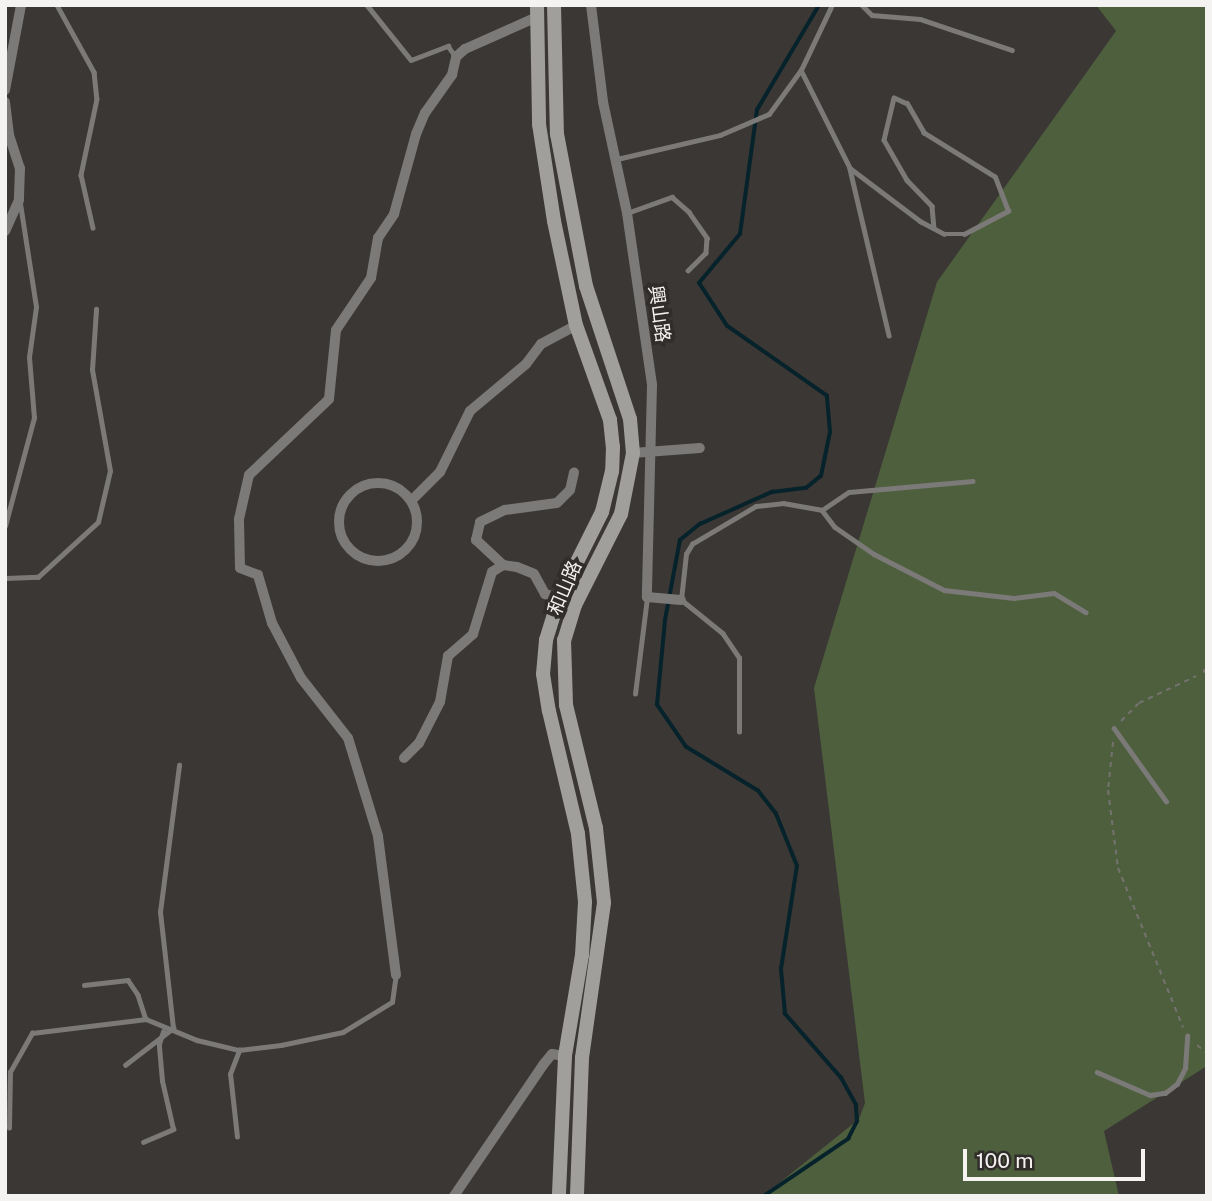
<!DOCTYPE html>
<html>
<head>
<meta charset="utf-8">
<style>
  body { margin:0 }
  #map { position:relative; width:1212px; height:1201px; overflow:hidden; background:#3a3734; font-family:"Public Sans","Noto Sans TC",sans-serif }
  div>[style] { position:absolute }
  .green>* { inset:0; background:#4e5f3d }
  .stream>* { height:3.5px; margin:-1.75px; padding:0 1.75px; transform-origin:1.75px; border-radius:1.75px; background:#06222a }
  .path>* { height:2px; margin-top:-1px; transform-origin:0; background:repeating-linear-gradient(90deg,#74726f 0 5px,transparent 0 10px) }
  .lane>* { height:4.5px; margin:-2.25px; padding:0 2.25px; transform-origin:2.25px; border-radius:2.25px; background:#7b7a78 }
  .street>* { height:10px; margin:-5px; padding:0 5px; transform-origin:5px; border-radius:5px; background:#7b7a78 }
  .street>.ring { margin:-5px; padding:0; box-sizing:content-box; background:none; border:10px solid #7b7a78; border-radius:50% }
  .secondary>* { height:14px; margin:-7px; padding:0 7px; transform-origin:7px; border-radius:7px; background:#a09f9c }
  span { translate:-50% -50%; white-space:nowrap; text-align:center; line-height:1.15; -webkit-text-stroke:7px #302d2a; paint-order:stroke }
  .street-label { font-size:19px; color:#f5f3f1 }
  .frame { position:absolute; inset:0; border:7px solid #f5f3f1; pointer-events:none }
  .scale { position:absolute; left:963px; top:1149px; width:182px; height:32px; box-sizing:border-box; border:4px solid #f5f3f1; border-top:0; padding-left:9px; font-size:21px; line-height:24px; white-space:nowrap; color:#f5f3f1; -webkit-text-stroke:5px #302d2a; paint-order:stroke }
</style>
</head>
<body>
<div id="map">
  <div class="green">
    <i style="clip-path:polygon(1096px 5px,1207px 5px,1207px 1066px,1104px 1131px,1119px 1196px,763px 1196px,859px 1119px,865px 1103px,814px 688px,937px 282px,1116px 31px)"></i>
  </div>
  <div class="stream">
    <i style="left:764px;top:1196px;width:102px;rotate:-34.2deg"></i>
    <i style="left:848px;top:1139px;width:20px;rotate:-63deg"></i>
    <i style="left:857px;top:1121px;width:16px;rotate:-94deg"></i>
    <i style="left:856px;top:1105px;width:31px;rotate:-119deg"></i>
    <i style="left:841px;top:1078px;width:85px;rotate:-131.2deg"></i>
    <i style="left:785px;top:1014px;width:45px;rotate:-95.1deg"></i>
    <i style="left:781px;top:969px;width:104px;rotate:-81.2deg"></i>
    <i style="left:797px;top:866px;width:56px;rotate:-112deg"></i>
    <i style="left:776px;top:814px;width:29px;rotate:-128deg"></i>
    <i style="left:758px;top:791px;width:84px;rotate:-148.6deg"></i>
    <i style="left:686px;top:747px;width:51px;rotate:-124.6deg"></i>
    <i style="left:657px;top:705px;width:85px;rotate:-84.6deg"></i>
    <i style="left:665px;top:620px;width:81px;rotate:-79.4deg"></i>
    <i style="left:680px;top:540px;width:26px;rotate:-39deg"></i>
    <i style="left:700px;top:524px;width:79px;rotate:-24deg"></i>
    <i style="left:772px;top:492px;width:34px;rotate:-7deg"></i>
    <i style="left:806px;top:488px;width:19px;rotate:-39deg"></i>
    <i style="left:821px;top:476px;width:45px;rotate:-78.4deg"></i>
    <i style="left:830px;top:432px;width:36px;rotate:-95deg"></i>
    <i style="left:827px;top:396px;width:122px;rotate:-145deg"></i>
    <i style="left:727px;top:326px;width:51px;rotate:-123.1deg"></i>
    <i style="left:699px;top:283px;width:64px;rotate:-50.1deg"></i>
    <i style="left:740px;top:234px;width:125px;rotate:-82.2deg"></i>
    <i style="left:757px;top:110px;width:122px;rotate:-59.4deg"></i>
  </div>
  <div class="path">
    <i style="left:1121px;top:721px;width:25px;rotate:-45deg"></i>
    <i style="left:1139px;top:703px;width:63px;rotate:-25.3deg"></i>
    <i style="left:1113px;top:742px;width:48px;rotate:95.9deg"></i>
    <i style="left:1108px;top:790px;width:79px;rotate:82.7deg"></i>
    <i style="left:1118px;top:868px;width:172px;rotate:67.8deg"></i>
    <i style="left:1197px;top:1045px;width:13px;rotate:39deg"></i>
  </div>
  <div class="lane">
    <i style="left:57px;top:5px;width:77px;rotate:61.1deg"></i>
    <i style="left:94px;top:72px;width:27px;rotate:84deg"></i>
    <i style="left:97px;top:99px;width:78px;rotate:101.9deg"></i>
    <i style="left:81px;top:175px;width:54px;rotate:77.2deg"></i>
    <i style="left:367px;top:5px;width:70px;rotate:51.3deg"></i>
    <i style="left:411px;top:60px;width:40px;rotate:-21deg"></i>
    <i style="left:448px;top:46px;width:14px;rotate:54deg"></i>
    <i style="left:862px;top:5px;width:14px;rotate:45deg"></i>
    <i style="left:872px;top:15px;width:48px;rotate:4.8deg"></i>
    <i style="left:920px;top:19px;width:97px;rotate:18.6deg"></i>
    <i style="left:801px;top:70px;width:110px;rotate:63.4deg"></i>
    <i style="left:850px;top:168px;width:88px;rotate:37.1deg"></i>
    <i style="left:920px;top:221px;width:27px;rotate:28deg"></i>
    <i style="left:944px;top:234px;width:20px"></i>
    <i style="left:964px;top:234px;width:50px;rotate:-27.6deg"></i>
    <i style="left:1008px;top:211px;width:36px;rotate:-111deg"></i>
    <i style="left:995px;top:177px;width:84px;rotate:-148.2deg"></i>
    <i style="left:924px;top:133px;width:34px;rotate:-120deg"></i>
    <i style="left:907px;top:104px;width:14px;rotate:-155deg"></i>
    <i style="left:894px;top:98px;width:43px;rotate:103.4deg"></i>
    <i style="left:884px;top:140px;width:46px;rotate:60.1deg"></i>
    <i style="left:907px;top:180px;width:36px;rotate:46deg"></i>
    <i style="left:932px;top:206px;width:22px;rotate:85deg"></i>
    <i style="left:617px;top:159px;width:106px;rotate:-13.1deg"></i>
    <i style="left:720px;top:135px;width:53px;rotate:-23.2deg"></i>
    <i style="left:769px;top:114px;width:54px;rotate:-54deg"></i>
    <i style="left:801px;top:70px;width:72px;rotate:-64.5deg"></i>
    <i style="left:850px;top:169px;width:171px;rotate:76.8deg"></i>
    <i style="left:627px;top:213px;width:48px;rotate:-19.6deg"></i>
    <i style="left:672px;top:197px;width:23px;rotate:41deg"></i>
    <i style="left:689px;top:212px;width:32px;rotate:55deg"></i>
    <i style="left:707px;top:238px;width:15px;rotate:94deg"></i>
    <i style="left:706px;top:253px;width:25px;rotate:135deg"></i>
    <i style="left:822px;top:510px;width:32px;rotate:-34deg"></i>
    <i style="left:849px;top:492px;width:124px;rotate:-5.1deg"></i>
    <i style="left:5px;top:526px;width:112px;rotate:-75deg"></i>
    <i style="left:34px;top:418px;width:61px;rotate:-94.7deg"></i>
    <i style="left:29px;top:357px;width:50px;rotate:-82deg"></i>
    <i style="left:36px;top:307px;width:104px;rotate:-98.8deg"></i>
    <i style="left:5px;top:578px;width:33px;rotate:-2deg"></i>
    <i style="left:38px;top:577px;width:81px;rotate:-42.5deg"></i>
    <i style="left:98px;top:522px;width:52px;rotate:-76.8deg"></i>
    <i style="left:110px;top:471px;width:103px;rotate:-100.1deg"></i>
    <i style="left:92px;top:370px;width:61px;rotate:-86.2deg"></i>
    <i style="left:1205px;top:671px;width:2px"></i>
    <i style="left:635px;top:694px;width:97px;rotate:-82.9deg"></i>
    <i style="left:1114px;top:728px;width:90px;rotate:54.5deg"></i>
    <i style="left:739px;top:732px;width:74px;rotate:-90deg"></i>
    <i style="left:739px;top:658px;width:29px;rotate:-124deg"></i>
    <i style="left:723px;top:634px;width:54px;rotate:-141deg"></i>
    <i style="left:681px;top:600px;width:46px;rotate:-83.8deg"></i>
    <i style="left:686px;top:554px;width:12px;rotate:-59deg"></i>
    <i style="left:692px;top:544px;width:74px;rotate:-30.7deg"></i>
    <i style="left:756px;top:506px;width:27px;rotate:-6deg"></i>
    <i style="left:783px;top:503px;width:40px;rotate:10deg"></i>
    <i style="left:822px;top:510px;width:21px;rotate:53deg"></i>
    <i style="left:835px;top:527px;width:47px;rotate:34.7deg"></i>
    <i style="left:874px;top:554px;width:79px;rotate:27.2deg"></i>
    <i style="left:944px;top:590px;width:70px;rotate:6.5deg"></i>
    <i style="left:1014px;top:598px;width:40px;rotate:-7.1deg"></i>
    <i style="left:1054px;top:593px;width:37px;rotate:31deg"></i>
    <i style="left:84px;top:985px;width:44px;rotate:-6.5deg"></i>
    <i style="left:128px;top:980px;width:18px;rotate:56deg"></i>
    <i style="left:138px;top:995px;width:25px;rotate:72deg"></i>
    <i style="left:125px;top:1065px;width:61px;rotate:-37.6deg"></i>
    <i style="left:173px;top:1028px;width:117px;rotate:-96.4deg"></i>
    <i style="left:160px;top:912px;width:148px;rotate:-82.6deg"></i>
    <i style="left:1097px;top:1072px;width:58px;rotate:23.5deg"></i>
    <i style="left:1150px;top:1095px;width:15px;rotate:-8deg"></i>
    <i style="left:1165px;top:1093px;width:15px;rotate:-37deg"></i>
    <i style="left:1177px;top:1084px;width:18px;rotate:-63deg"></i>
    <i style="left:1185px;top:1068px;width:32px;rotate:-86deg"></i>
    <i style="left:9px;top:1128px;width:56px;rotate:-89deg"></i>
    <i style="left:10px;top:1072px;width:45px;rotate:-60.6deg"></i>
    <i style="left:32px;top:1033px;width:115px;rotate:-7deg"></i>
    <i style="left:146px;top:1019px;width:55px;rotate:22.4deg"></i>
    <i style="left:197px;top:1040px;width:43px;rotate:13.4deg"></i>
    <i style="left:239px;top:1050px;width:42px;rotate:-6.8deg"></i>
    <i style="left:281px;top:1045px;width:63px;rotate:-11.8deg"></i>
    <i style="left:343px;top:1032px;width:57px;rotate:-31.5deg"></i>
    <i style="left:392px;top:1002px;width:27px;rotate:-82deg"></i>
    <i style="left:237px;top:1137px;width:63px;rotate:-96.3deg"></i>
    <i style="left:230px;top:1074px;width:26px;rotate:-69deg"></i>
    <i style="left:143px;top:1142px;width:33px;rotate:-23deg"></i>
    <i style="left:173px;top:1129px;width:49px;rotate:-102.9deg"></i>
    <i style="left:162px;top:1081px;width:37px;rotate:-95deg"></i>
    <i style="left:159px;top:1044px;width:13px;rotate:-72deg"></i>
  </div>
  <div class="street">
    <i style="left:591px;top:5px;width:98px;rotate:82.9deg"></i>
    <i style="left:603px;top:102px;width:114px;rotate:77.8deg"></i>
    <i style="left:627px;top:213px;width:174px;rotate:81.7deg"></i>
    <i style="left:652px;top:385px;width:212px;rotate:91.4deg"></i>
    <i style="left:647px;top:597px;width:34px;rotate:5deg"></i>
    <i style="left:5px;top:90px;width:86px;rotate:-79.3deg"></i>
    <i style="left:5px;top:102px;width:33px;rotate:83deg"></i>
    <i style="left:9px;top:135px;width:35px;rotate:72deg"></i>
    <i style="left:20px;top:168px;width:32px;rotate:92deg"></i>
    <i style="left:19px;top:200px;width:34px;rotate:114deg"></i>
    <i style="left:633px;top:453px;width:67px;rotate:-4.3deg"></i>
    <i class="ring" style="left:339px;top:483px;width:68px;height:68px"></i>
    <i style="left:411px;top:501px;width:41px;rotate:-45deg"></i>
    <i style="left:440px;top:472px;width:68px;rotate:-63.8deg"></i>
    <i style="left:470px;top:411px;width:73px;rotate:-40deg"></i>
    <i style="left:526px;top:364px;width:25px;rotate:-53deg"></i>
    <i style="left:541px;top:344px;width:40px;rotate:-28deg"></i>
    <i style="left:503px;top:565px;width:37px;rotate:-137deg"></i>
    <i style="left:476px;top:540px;width:18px;rotate:-77deg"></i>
    <i style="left:480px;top:522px;width:28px;rotate:-26deg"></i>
    <i style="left:505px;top:510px;width:52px;rotate:-7.7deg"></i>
    <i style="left:557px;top:503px;width:18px;rotate:-45deg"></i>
    <i style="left:570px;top:490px;width:18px;rotate:-77deg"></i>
    <i style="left:404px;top:758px;width:21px;rotate:-45deg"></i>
    <i style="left:419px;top:743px;width:46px;rotate:-62.9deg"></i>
    <i style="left:440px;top:702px;width:47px;rotate:-80.1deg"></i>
    <i style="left:448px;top:656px;width:33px;rotate:-41deg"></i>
    <i style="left:473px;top:634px;width:65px;rotate:-73deg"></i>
    <i style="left:492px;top:572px;width:13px;rotate:-32deg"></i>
    <i style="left:503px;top:565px;width:14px;rotate:8deg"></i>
    <i style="left:517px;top:567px;width:18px;rotate:22deg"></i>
    <i style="left:534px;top:574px;width:23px;rotate:61deg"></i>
    <i style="left:545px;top:594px;width:15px;rotate:16deg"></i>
    <i style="left:396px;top:975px;width:140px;rotate:-97.4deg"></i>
    <i style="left:378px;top:836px;width:102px;rotate:-107deg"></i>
    <i style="left:348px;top:738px;width:76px;rotate:-128.1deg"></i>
    <i style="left:301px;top:678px;width:62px;rotate:-117.8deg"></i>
    <i style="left:272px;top:623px;width:50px;rotate:-106.3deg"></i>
    <i style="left:258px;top:575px;width:19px;rotate:-159deg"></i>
    <i style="left:240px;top:568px;width:49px;rotate:-91.2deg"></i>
    <i style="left:239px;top:519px;width:45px;rotate:-77.2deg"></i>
    <i style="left:249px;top:475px;width:110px;rotate:-43.5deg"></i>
    <i style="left:329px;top:399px;width:69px;rotate:-84.2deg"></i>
    <i style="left:336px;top:330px;width:63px;rotate:-56.1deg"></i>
    <i style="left:371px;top:278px;width:41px;rotate:-80.1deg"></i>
    <i style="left:378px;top:238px;width:29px;rotate:-56deg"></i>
    <i style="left:394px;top:214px;width:83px;rotate:-74.6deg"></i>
    <i style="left:416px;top:134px;width:23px;rotate:-67deg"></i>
    <i style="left:425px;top:113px;width:47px;rotate:-54.6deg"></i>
    <i style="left:452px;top:75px;width:18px;rotate:-77deg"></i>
    <i style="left:456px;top:57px;width:12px;rotate:-42deg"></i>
    <i style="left:465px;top:49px;width:79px;rotate:-24deg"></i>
    <i style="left:454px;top:1196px;width:158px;rotate:-55.8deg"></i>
    <i style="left:543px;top:1065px;width:14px;rotate:-51deg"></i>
    <i style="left:552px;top:1054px;width:13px;rotate:9deg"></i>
  </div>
  <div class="secondary">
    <i style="left:537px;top:5px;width:119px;rotate:89deg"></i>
    <i style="left:539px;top:124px;width:98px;rotate:81.2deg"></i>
    <i style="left:554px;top:221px;width:106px;rotate:78.1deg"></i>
    <i style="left:576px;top:325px;width:101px;rotate:70.3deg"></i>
    <i style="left:610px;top:420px;width:27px;rotate:84deg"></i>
    <i style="left:613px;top:447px;width:24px;rotate:92deg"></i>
    <i style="left:612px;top:471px;width:42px;rotate:103.7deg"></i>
    <i style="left:602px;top:512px;width:96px;rotate:116.6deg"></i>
    <i style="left:559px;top:598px;width:44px;rotate:107.2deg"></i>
    <i style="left:546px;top:640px;width:34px;rotate:95deg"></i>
    <i style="left:543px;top:674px;width:37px;rotate:81deg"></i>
    <i style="left:549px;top:711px;width:126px;rotate:76.7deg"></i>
    <i style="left:578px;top:834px;width:68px;rotate:84.1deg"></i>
    <i style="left:585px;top:902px;width:53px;rotate:93.2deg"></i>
    <i style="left:582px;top:955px;width:102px;rotate:99.6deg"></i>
    <i style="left:565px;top:1056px;width:140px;rotate:92.5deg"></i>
    <i style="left:554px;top:5px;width:129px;rotate:88.7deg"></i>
    <i style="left:557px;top:134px;width:155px;rotate:79.2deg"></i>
    <i style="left:586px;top:286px;width:140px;rotate:71.7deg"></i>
    <i style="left:630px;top:419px;width:34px;rotate:85deg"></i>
    <i style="left:633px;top:453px;width:62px;rotate:101.1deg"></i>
    <i style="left:621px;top:514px;width:102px;rotate:116.8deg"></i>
    <i style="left:575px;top:605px;width:37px;rotate:107deg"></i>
    <i style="left:564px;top:640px;width:65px;rotate:88.2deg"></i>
    <i style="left:566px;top:705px;width:127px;rotate:76.3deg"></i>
    <i style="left:596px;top:828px;width:75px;rotate:83.9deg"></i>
    <i style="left:604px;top:903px;width:157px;rotate:98.1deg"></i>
    <i style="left:582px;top:1058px;width:138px;rotate:92.1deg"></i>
  </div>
  <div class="street-label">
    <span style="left:659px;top:314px;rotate:82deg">興山路</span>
    <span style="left:565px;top:588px;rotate:-67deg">和山路</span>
  </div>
  <div class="frame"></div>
  <div class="scale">100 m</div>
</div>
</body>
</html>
